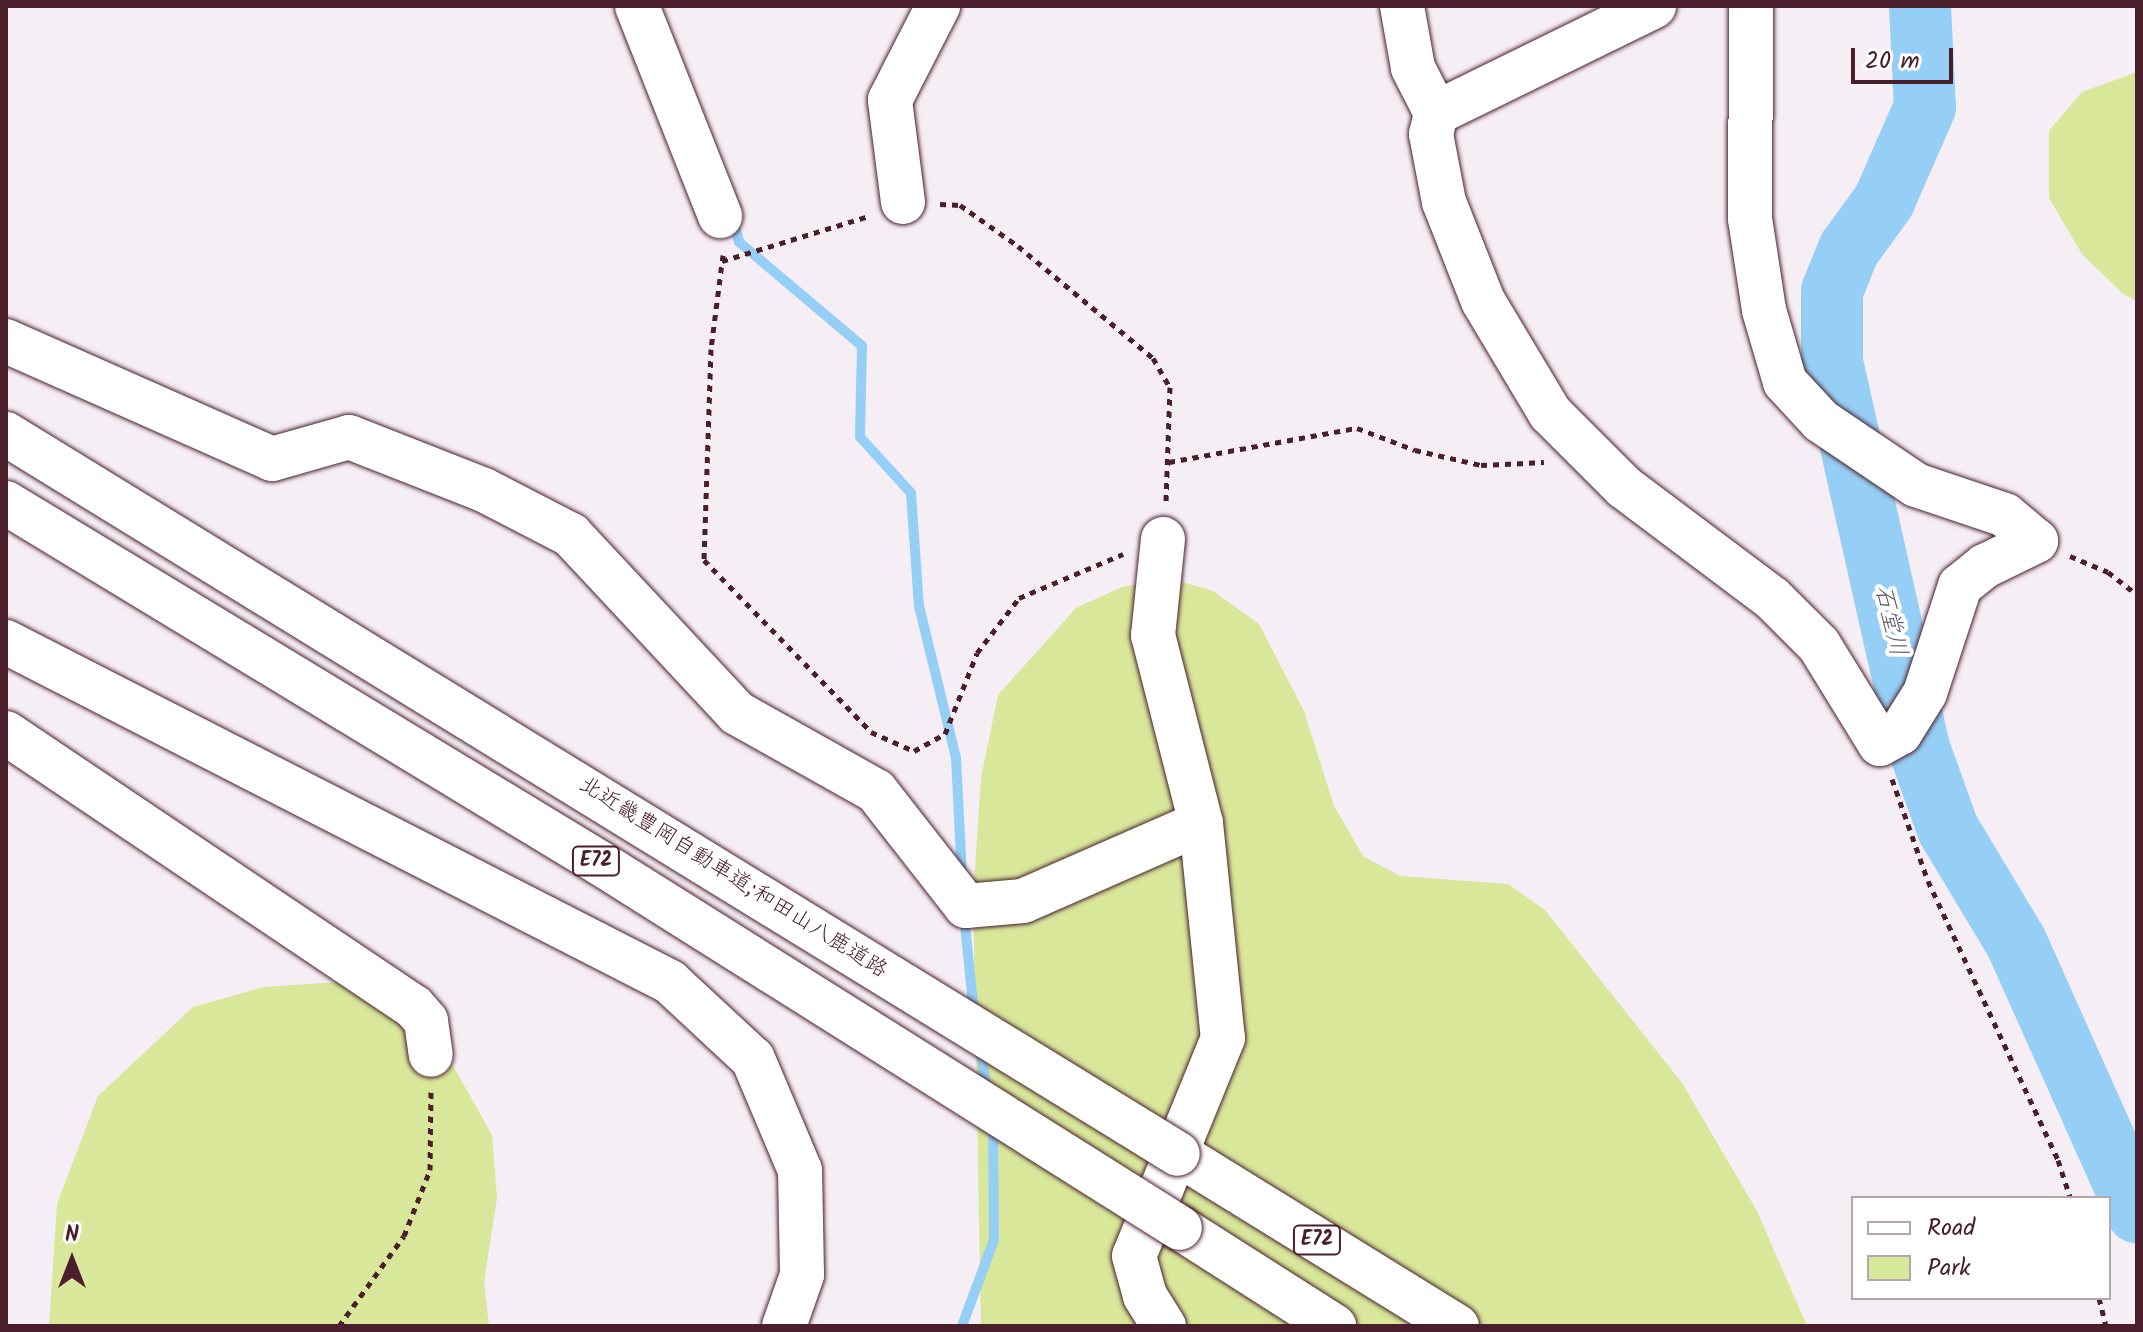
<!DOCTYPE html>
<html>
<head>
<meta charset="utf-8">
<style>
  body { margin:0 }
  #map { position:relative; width:2143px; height:1332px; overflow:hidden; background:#f6eef5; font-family:Kalam,"Klee One",sans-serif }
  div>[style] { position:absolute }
  .green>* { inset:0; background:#d8e79a }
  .stream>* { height:10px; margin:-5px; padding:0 5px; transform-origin:5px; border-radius:5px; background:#95cff5 }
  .river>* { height:62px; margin:-31px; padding:0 31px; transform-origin:31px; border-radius:31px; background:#95cff5 }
  .path>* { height:5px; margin-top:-2.5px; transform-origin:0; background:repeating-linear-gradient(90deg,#4a1f2b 0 6px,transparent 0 12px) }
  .roads { filter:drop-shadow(0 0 2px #4a1f2b) drop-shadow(0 0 2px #4a1f2b) }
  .minor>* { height:44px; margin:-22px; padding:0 22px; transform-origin:22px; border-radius:22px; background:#fff }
  .highway>* { height:44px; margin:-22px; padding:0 22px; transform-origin:22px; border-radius:22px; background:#fff }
  .bridges { filter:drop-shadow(0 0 2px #4a1f2b) drop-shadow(0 0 2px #4a1f2b) }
  .highway-bridge>* { height:44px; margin:-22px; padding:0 22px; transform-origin:22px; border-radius:22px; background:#fff }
  span { translate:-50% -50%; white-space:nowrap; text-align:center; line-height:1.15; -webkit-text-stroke:8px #fff; paint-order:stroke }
  .shield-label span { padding:2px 6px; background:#fff; border:2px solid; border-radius:6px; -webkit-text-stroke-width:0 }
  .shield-label { font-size:20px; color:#4a1f2b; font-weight:700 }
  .street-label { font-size:22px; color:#4a1f2b }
  .water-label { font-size:24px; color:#605468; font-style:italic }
  .frame { position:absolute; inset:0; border:8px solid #4a1f2b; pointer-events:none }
  .legend { position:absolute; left:1851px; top:1196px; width:260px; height:104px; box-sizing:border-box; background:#fff; border:2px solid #b7a5aa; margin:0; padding:10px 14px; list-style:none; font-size:24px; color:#4a1f2b }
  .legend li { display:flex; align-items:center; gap:16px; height:40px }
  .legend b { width:40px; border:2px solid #b7a5aa }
  .north { position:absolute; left:32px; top:1220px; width:80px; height:80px; -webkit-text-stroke:6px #fff; paint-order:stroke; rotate:0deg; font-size:22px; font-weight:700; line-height:32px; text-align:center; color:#4a1f2b }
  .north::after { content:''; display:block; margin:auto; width:28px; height:36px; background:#4a1f2b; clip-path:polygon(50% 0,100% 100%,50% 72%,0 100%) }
  .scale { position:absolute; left:1851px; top:48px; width:102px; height:36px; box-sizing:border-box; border:4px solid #4a1f2b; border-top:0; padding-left:10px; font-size:24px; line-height:28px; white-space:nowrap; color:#4a1f2b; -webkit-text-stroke:6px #fff; paint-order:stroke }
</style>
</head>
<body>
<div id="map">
  <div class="green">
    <i style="clip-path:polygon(2137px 72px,2137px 301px,2122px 293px,2082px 254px,2049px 198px,2049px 131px,2082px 92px)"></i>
    <i style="clip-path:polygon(1172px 579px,1213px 591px,1259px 624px,1304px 711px,1334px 806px,1363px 856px,1400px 876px,1508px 884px,1545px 910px,1682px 1083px,1757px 1211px,1807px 1326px,981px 1326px,973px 898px,981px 778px,998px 695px,1076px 608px,1122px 587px)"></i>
    <i style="clip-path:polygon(338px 982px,435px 1034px,492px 1135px,497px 1198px,484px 1282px,489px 1326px,49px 1326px,57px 1204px,98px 1096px,193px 1007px,264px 987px)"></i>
  </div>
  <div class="stream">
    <i style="left:733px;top:219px;width:24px;rotate:75deg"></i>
    <i style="left:739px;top:242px;width:161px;rotate:40.2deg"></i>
    <i style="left:862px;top:346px;width:91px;rotate:91.3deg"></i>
    <i style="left:860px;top:437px;width:76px;rotate:47.7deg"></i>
    <i style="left:911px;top:493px;width:113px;rotate:86deg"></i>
    <i style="left:919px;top:606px;width:156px;rotate:76.3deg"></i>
    <i style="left:956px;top:758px;width:118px;rotate:87.1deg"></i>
    <i style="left:964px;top:916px;width:97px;rotate:84.1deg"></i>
    <i style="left:980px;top:1047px;width:45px;rotate:81deg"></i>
    <i style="left:962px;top:1326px;width:92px;rotate:-69.6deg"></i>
    <i style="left:994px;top:1240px;width:114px;rotate:-90.5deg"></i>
  </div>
  <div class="river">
    <i style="left:1920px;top:6px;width:101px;rotate:87.2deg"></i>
    <i style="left:1925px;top:107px;width:103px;rotate:113.6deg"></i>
    <i style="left:1884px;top:201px;width:59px;rotate:126.1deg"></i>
    <i style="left:1849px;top:249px;width:45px;rotate:112deg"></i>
    <i style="left:1832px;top:291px;width:71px;rotate:90deg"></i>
    <i style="left:1832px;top:362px;width:396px;rotate:77.3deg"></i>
    <i style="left:1919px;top:748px;width:86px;rotate:70.3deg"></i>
    <i style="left:1948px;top:829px;width:132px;rotate:59deg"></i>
    <i style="left:2016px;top:942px;width:296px;rotate:65.9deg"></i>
  </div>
  <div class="path">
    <i style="left:940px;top:204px;width:20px;rotate:3deg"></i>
    <i style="left:960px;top:205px;width:71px;rotate:35.3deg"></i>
    <i style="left:1018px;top:246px;width:175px;rotate:39.7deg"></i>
    <i style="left:1153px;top:358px;width:34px;rotate:60deg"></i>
    <i style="left:1170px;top:387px;width:114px;rotate:92deg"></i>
    <i style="left:723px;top:255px;width:95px;rotate:97.3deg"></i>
    <i style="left:711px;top:349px;width:211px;rotate:91.9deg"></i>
    <i style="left:704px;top:560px;width:240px;rotate:45.8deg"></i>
    <i style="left:871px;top:732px;width:47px;rotate:23.8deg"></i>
    <i style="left:914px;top:751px;width:35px;rotate:-29deg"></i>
    <i style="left:945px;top:734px;width:87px;rotate:-68.4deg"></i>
    <i style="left:977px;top:653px;width:69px;rotate:-52.6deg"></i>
    <i style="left:1019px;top:598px;width:113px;rotate:-22.9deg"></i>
    <i style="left:722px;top:261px;width:154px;rotate:-17deg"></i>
    <i style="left:1169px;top:462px;width:191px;rotate:-10.3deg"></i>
    <i style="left:1357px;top:428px;width:62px;rotate:20.8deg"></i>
    <i style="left:1415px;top:450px;width:68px;rotate:12.8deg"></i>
    <i style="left:1481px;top:465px;width:63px;rotate:-2.7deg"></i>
    <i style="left:2070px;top:556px;width:41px;rotate:22.8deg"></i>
    <i style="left:2108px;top:572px;width:37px;rotate:38deg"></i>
    <i style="left:1892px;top:779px;width:108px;rotate:70.6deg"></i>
    <i style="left:1928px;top:881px;width:308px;rotate:65deg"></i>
    <i style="left:2058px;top:1160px;width:40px;rotate:72deg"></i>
    <i style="left:2099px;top:1298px;width:29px;rotate:76deg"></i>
    <i style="left:339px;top:1326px;width:111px;rotate:-54.2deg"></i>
    <i style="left:404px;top:1236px;width:71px;rotate:-68.5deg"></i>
    <i style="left:430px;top:1170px;width:78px;rotate:-89.3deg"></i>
  </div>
  <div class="roads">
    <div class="minor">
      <i style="left:637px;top:6px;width:226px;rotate:68.4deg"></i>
      <i style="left:1402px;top:6px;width:63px;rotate:79.9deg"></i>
      <i style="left:1413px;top:68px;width:51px;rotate:62.9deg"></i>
      <i style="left:1436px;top:113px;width:22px;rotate:103deg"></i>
      <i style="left:1431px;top:134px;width:69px;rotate:79.2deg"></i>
      <i style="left:1444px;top:202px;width:106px;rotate:68.5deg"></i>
      <i style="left:1483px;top:301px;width:131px;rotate:59.1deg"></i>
      <i style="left:1550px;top:413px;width:105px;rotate:45deg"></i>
      <i style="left:1624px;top:487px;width:185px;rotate:36.9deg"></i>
      <i style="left:1772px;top:598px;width:66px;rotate:45deg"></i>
      <i style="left:1819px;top:645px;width:116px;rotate:58.4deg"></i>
      <i style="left:1880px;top:744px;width:23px;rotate:-29deg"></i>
      <i style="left:1900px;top:733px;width:47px;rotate:-58deg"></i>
      <i style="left:1925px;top:693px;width:113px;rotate:-71.9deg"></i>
      <i style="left:1960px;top:586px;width:32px;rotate:-39deg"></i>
      <i style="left:1985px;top:566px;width:57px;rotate:-26.1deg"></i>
      <i style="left:2036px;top:541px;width:40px;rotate:-140deg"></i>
      <i style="left:2005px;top:515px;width:94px;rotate:-161.4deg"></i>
      <i style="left:1916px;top:485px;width:115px;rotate:-146deg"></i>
      <i style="left:1821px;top:421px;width:53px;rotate:-132.7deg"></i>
      <i style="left:1785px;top:382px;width:75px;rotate:-106.3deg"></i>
      <i style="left:1764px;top:310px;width:92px;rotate:-98.7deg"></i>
      <i style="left:1750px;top:219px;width:213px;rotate:-89.7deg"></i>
      <i style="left:1436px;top:113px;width:243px;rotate:-26.1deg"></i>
      <i style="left:903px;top:202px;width:103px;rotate:-97.3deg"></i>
      <i style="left:890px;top:100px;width:106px;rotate:-62.9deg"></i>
      <i style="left:6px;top:341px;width:291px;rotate:23.9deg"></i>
      <i style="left:272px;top:459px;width:80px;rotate:-15.9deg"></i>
      <i style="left:349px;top:437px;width:145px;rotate:21.4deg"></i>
      <i style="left:484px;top:490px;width:98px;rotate:27.3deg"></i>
      <i style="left:571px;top:535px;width:243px;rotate:47deg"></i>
      <i style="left:737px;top:713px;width:159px;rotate:29.3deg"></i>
      <i style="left:876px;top:791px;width:146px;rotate:52deg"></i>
      <i style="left:966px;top:906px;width:57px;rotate:-5deg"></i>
      <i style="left:1023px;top:901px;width:194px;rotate:-23.7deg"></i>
      <i style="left:1163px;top:539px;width:97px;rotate:95.9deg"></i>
      <i style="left:1153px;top:635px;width:194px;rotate:75.7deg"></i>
      <i style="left:1201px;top:823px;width:216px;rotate:84.2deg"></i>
      <i style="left:1223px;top:1038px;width:235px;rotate:112.2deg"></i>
      <i style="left:1134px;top:1256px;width:41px;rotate:74.6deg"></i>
      <i style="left:1145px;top:1296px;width:36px;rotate:58deg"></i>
      <i style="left:6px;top:642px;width:746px;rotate:27.11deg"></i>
      <i style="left:670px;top:982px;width:113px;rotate:42.9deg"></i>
      <i style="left:753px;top:1059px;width:121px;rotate:67.1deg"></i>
      <i style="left:800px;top:1170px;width:105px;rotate:88.9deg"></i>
      <i style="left:802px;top:1275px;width:54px;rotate:109.4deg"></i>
      <i style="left:6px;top:733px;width:491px;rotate:33.9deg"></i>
      <i style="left:414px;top:1007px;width:18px;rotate:49deg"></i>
      <i style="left:426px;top:1021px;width:34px;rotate:82deg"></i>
    </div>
    <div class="highway">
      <i style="left:1178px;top:1154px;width:328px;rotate:31.7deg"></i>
      <i style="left:1180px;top:1228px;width:183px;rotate:32.5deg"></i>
    </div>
  </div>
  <div class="bridges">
    <div class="highway-bridge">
      <i style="left:6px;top:434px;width:1375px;rotate:31.56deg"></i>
      <i style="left:6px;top:503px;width:695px;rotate:31.22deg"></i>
      <i style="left:600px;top:863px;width:685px;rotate:32.18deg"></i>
    </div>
  </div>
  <div class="shield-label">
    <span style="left:596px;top:861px">E72</span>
    <span style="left:1317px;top:1240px">E72</span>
  </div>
  <div class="street-label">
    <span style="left:733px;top:878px;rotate:32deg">北近畿豊岡自動車道;和田山八鹿道路</span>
  </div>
  <div class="water-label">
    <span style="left:1890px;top:621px;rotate:77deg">石堂川</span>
  </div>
  <div class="frame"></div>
  <ul class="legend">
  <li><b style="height:10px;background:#fff"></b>Road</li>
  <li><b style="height:22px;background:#d8e79a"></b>Park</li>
  </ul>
  <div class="north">N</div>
  <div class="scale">20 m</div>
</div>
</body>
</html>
